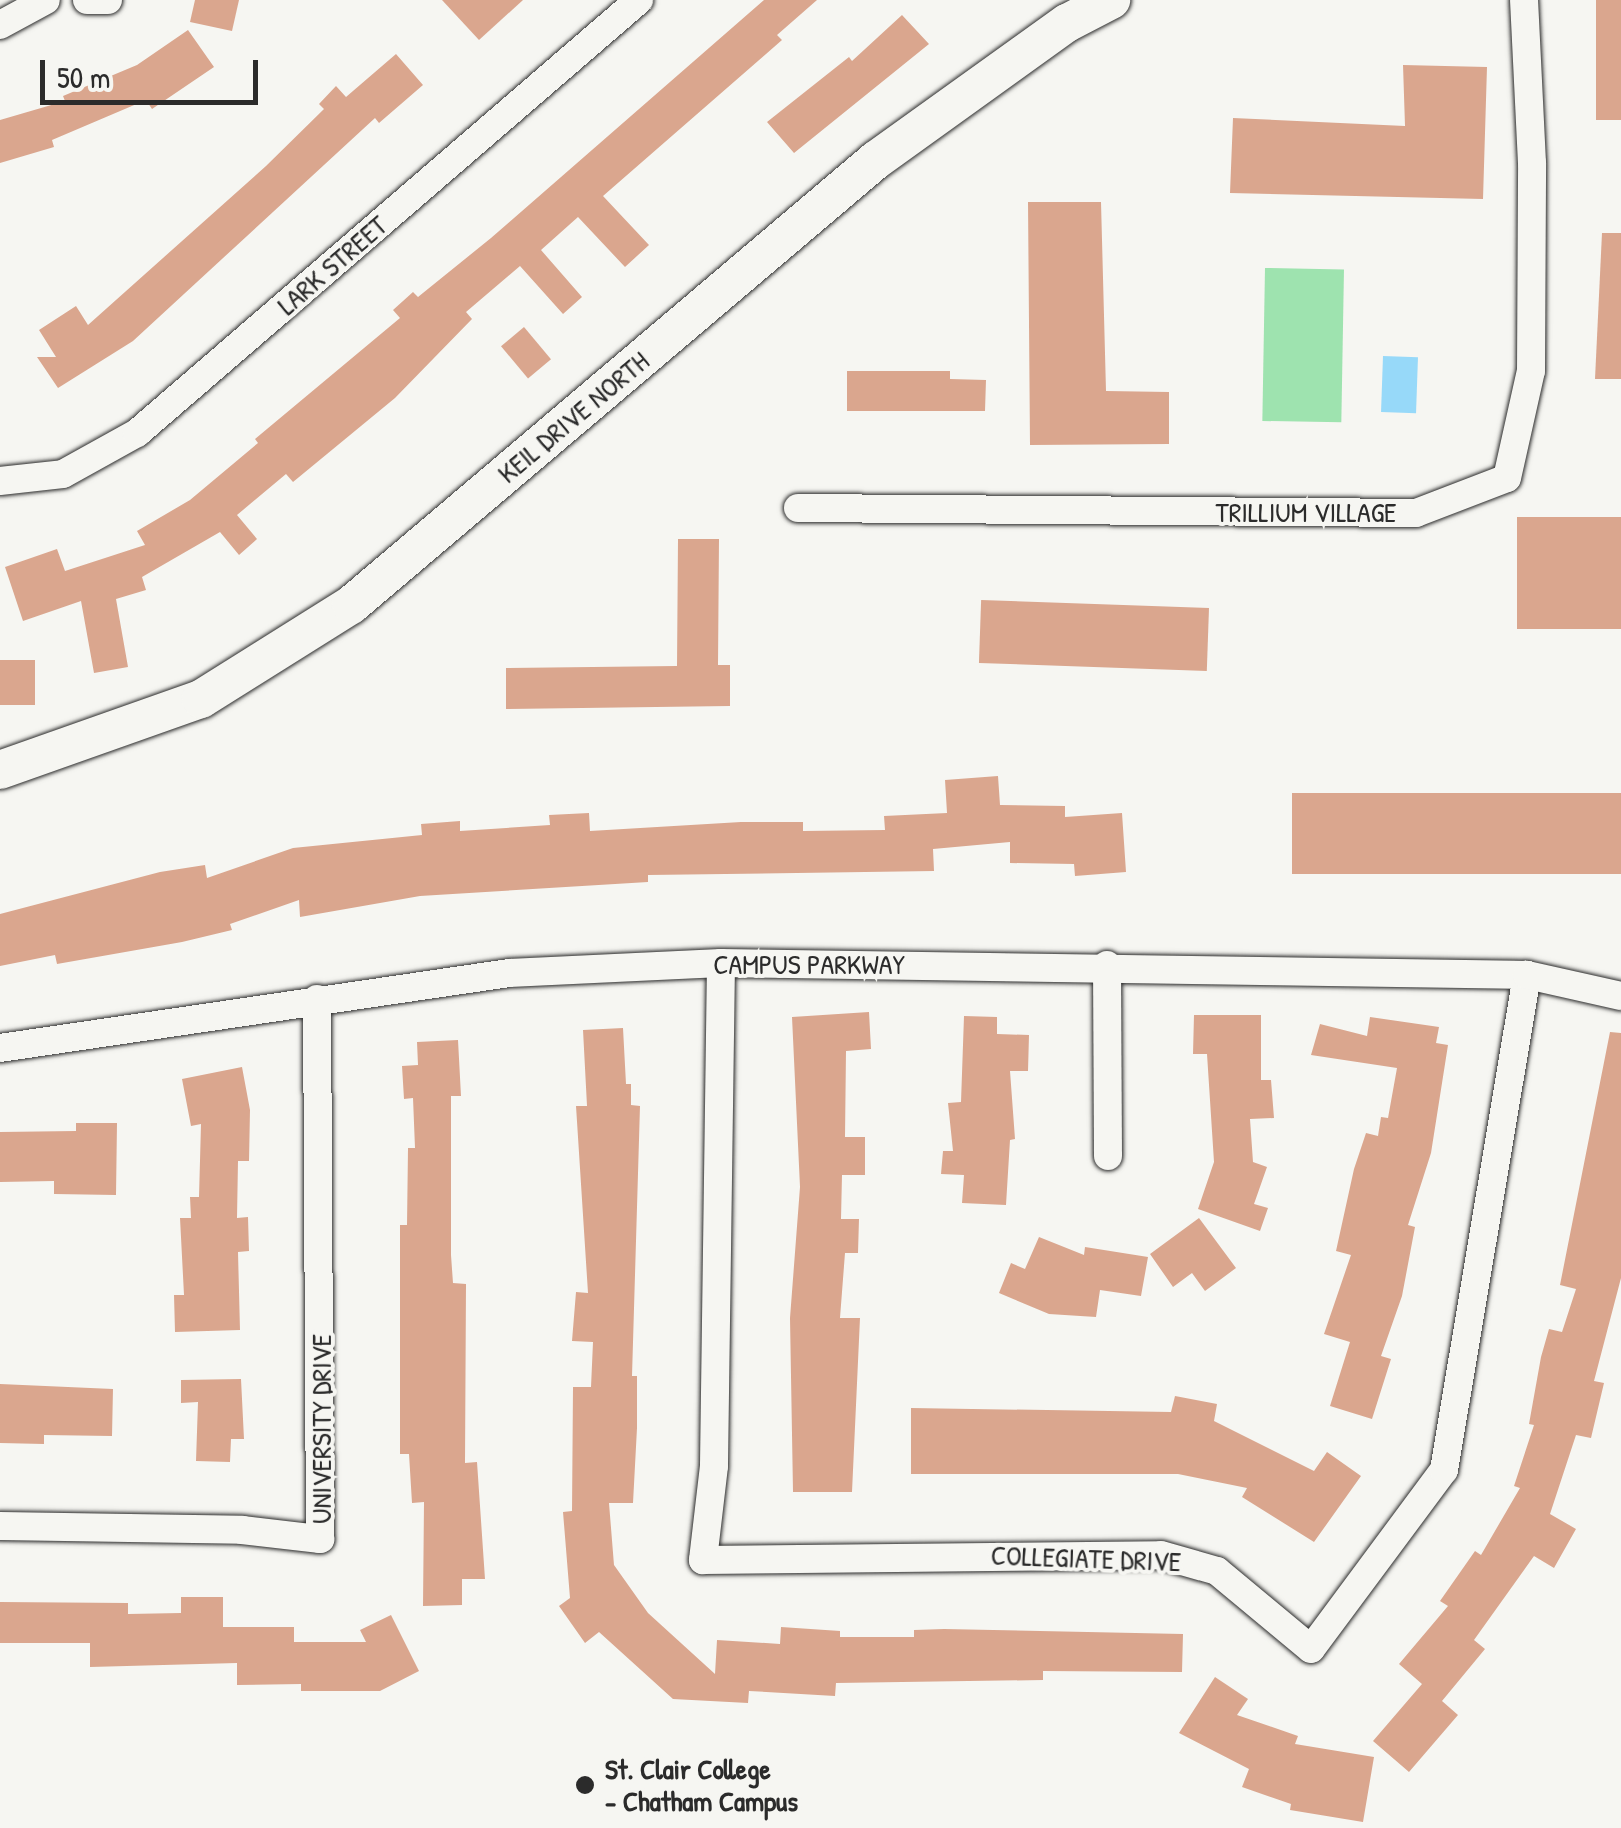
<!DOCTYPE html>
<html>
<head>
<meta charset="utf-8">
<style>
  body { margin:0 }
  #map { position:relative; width:1621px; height:1828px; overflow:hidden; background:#f6f6f2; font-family:"Patrick Hand",sans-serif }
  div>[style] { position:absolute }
  .green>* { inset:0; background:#9ee3af; transform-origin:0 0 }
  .water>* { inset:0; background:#97d9f9; transform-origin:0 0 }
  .building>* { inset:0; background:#daa68e; transform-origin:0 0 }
  .roads { filter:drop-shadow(0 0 2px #2b2b2b) drop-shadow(0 0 2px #2b2b2b) }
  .street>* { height:28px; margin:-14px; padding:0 14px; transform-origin:14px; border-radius:14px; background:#f6f6f2 }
  .secondary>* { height:38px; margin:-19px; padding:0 19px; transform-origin:19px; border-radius:19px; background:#f6f6f2 }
  .dots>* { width:28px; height:28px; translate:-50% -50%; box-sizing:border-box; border:5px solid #f6f6f2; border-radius:50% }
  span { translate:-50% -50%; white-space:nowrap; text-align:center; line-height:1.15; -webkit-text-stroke:8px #f6f6f2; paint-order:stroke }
  .street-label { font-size:28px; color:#2b2b2b }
  .poi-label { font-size:28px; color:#2b2b2b; font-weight:700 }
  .left { translate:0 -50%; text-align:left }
  .scale { position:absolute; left:40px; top:60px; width:218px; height:45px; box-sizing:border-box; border:5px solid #2b2b2b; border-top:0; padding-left:12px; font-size:30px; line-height:35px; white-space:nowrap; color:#2b2b2b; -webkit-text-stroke:8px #f6f6f2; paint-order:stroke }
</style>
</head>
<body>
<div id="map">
  <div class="green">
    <i style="left:1265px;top:268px;width:79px;height:153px;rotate:1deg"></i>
  </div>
  <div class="water">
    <i style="left:1383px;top:356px;width:35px;height:56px;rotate:2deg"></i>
  </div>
  <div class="building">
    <i style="clip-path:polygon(195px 0,239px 0,232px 31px,190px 22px)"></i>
    <i style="clip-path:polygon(442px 0,523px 0,479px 40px)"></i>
    <i style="clip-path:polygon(764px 0,817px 0,777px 35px,782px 40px,603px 196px,649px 245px,625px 267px,578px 217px,541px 250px,582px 297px,563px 314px,520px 266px,466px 312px,472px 319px,395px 398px,293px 482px,286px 474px,237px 515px,257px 539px,239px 555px,220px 532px,142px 577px,146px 590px,116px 599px,128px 667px,94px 673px,81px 601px,23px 621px,5px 567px,57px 549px,65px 571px,145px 545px,137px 531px,190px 500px,258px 443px,255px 439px,400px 318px,393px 310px,413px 292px,418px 297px,491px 238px)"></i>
    <i style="left:1596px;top:0;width:25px;height:120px"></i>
    <i style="clip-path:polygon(902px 15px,929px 44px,794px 153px,767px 122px,849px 57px,852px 61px)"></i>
    <i style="clip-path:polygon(188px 30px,214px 67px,152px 109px,146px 100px,52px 140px,54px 147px,0 163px,0 120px,65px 101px,63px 96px,137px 65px)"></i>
    <i style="clip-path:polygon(396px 54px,423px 85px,379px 123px,375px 118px,133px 341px,58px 388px,37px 357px,56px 357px,39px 330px,76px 306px,88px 325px,266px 166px,324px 109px,319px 104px,336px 86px,346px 97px)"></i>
    <i style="clip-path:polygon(1403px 65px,1487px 67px,1483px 199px,1230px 193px,1233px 118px,1405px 126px)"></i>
    <i style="clip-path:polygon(1028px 202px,1101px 202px,1106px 391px,1169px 392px,1169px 444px,1030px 445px)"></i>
    <i style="clip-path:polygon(1602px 233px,1621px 233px,1621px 379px,1595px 379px)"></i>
    <i style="left:524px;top:327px;width:42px;height:30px;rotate:50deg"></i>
    <i style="clip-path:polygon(847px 371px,950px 371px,950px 379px,986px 380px,985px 411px,847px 411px)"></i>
    <i style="left:1621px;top:517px;width:112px;height:104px;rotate:90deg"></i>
    <i style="clip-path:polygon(678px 539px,719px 539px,718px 665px,730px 665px,730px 706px,506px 709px,506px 668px,677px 666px)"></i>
    <i style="left:1209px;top:608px;width:63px;height:228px;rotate:92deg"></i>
    <i style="left:0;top:660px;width:35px;height:45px"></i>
    <i style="clip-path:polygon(998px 776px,1000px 805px,1065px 806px,1065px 817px,1122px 813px,1126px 872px,1075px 876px,1074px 864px,1010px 863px,1010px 842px,933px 849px,934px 871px,648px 875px,648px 882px,420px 896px,300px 917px,299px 900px,230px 924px,232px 930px,182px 942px,57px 964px,55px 955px,0 966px,0 914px,160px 872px,205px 865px,207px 878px,293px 848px,422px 835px,421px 824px,460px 821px,460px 831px,550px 825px,549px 815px,589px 813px,590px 831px,741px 822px,803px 822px,803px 831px,885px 830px,884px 816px,947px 813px,945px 780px)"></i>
    <i style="left:1621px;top:793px;width:81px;height:329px;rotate:90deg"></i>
    <i style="clip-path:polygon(869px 1012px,871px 1049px,846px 1051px,845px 1137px,865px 1137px,865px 1175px,842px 1175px,841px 1219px,859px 1219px,858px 1253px,845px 1253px,840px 1318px,860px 1318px,852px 1492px,793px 1492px,790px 1318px,800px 1187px,792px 1017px)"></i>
    <i style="clip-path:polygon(1194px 1015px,1261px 1015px,1261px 1080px,1271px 1080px,1274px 1118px,1250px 1119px,1253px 1162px,1267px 1167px,1254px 1204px,1268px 1208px,1260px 1231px,1198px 1209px,1214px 1162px,1207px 1054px,1193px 1054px)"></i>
    <i style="clip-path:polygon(964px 1016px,997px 1017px,997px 1034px,1029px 1035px,1028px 1071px,1010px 1071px,1015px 1139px,1010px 1140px,1006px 1205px,962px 1203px,964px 1175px,941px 1174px,943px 1151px,953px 1151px,948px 1103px,961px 1102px)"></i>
    <i style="clip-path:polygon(1370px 1017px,1439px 1027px,1436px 1043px,1448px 1045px,1431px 1153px,1408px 1225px,1415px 1227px,1402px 1296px,1381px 1356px,1391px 1359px,1372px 1419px,1330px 1406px,1350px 1342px,1324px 1334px,1351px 1255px,1336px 1251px,1354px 1169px,1366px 1133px,1378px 1136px,1381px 1117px,1388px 1118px,1397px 1068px,1311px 1055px,1320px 1024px,1367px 1036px)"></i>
    <i style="clip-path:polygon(623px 1028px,626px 1084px,631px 1084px,631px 1105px,640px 1106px,632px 1376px,637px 1376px,637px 1428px,633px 1503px,609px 1503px,614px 1565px,648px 1613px,715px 1674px,717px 1640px,780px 1644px,781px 1627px,840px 1631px,840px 1637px,914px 1637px,914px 1630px,944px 1629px,1183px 1634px,1182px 1672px,1043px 1671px,1043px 1680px,836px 1683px,835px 1696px,749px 1691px,748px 1703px,673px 1699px,599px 1632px,585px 1643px,559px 1606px,570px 1598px,563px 1512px,572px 1511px,573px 1387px,591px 1387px,593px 1342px,572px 1341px,576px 1292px,588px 1293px,576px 1106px,587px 1106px,583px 1030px)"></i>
    <i style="clip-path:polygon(1610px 1032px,1621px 1033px,1621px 1278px,1594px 1381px,1604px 1383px,1591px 1438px,1576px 1435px,1550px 1514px,1576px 1529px,1554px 1568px,1534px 1556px,1474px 1640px,1485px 1649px,1442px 1701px,1458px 1715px,1409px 1772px,1373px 1741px,1422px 1684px,1399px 1664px,1448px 1606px,1440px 1601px,1475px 1551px,1481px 1555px,1520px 1488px,1514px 1486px,1534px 1425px,1529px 1424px,1541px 1357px,1549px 1329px,1562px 1332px,1576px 1289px,1560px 1285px)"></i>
    <i style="clip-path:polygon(458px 1040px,461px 1096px,451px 1096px,451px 1255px,453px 1283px,466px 1284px,465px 1463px,477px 1462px,485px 1579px,462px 1579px,462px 1605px,423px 1606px,424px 1502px,412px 1503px,409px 1454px,400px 1454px,400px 1225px,407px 1225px,408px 1148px,415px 1148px,413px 1098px,404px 1099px,402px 1066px,418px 1065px,417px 1042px)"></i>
    <i style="clip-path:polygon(242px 1067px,250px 1110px,249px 1161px,238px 1161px,237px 1218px,248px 1217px,249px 1251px,238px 1252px,240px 1330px,175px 1332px,174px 1295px,184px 1295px,180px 1218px,191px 1218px,190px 1197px,199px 1197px,201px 1124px,191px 1126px,182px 1079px)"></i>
    <i style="clip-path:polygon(76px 1123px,117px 1123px,116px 1195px,54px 1194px,54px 1181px,0 1182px,0 1132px,76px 1131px)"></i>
    <i style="clip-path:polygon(1199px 1218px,1236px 1268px,1205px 1291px,1192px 1273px,1173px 1287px,1150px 1254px)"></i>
    <i style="clip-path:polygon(1039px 1237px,1084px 1255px,1085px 1247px,1148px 1257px,1141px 1296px,1100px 1290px,1096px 1317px,1049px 1314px,999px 1293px,1011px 1263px,1025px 1269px)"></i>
    <i style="clip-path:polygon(241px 1379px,244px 1439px,231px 1439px,230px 1462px,196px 1461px,198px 1402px,181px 1403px,181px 1380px)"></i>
    <i style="clip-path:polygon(0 1384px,113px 1389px,112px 1436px,44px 1435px,44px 1444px,0 1443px)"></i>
    <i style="clip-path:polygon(1175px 1396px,1217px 1404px,1214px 1421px,1314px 1471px,1327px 1452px,1361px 1476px,1314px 1542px,1242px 1497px,1247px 1488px,1178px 1474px,911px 1474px,911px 1408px,1171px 1412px)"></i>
    <i style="clip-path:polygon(181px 1597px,223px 1597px,223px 1627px,294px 1627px,294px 1642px,366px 1642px,360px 1630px,391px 1615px,419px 1671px,380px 1691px,301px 1691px,301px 1684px,237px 1685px,237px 1663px,90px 1667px,90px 1643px,0 1643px,0 1602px,128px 1603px,128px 1614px,181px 1613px)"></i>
    <i style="clip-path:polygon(1215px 1677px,1248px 1699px,1237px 1715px,1298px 1736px,1295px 1744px,1374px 1757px,1363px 1822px,1290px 1810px,1291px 1804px,1242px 1787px,1249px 1769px,1179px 1733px)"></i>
  </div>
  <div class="roads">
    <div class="street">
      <i style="left:87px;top:0;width:21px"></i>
      <i style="left:0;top:25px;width:52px;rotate:-28.5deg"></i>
      <i style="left:0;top:481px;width:63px;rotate:-6.3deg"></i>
      <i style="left:63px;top:474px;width:85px;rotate:-29deg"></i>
      <i style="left:137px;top:433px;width:663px;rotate:-40.78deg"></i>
      <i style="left:798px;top:508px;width:618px;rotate:0.46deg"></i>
      <i style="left:1416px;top:513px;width:97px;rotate:-21deg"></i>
      <i style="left:1507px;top:478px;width:110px;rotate:-77.4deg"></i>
      <i style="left:1531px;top:371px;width:208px;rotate:-89.7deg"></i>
      <i style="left:1532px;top:163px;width:163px;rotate:-92.8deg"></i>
      <i style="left:721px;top:963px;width:503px;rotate:90.8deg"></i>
      <i style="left:714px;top:1466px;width:95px;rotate:96.7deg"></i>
      <i style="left:703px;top:1560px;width:458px;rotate:-0.6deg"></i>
      <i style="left:1161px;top:1555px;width:58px;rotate:15.9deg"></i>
      <i style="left:1217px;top:1571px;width:122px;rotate:39.7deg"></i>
      <i style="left:1311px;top:1649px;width:223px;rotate:-53.4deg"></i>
      <i style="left:1444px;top:1470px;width:502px;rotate:-80.48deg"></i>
      <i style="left:1107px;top:965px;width:191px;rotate:89.7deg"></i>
      <i style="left:0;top:1048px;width:514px;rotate:-8.38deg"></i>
      <i style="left:509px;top:973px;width:212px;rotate:-2.7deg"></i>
      <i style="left:721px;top:963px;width:806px;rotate:0.85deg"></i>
      <i style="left:1527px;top:975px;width:96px;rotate:12.6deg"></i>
      <i style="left:0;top:1526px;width:242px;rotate:0.9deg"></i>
      <i style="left:242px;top:1530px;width:79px;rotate:6.6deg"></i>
      <i style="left:320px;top:1539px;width:540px;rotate:-90.32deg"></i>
    </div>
    <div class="secondary">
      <i style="left:0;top:770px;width:213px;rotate:-19.5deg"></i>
      <i style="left:201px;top:699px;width:177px;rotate:-32.1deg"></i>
      <i style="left:351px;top:605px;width:688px;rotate:-40.29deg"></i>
      <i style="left:876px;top:160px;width:235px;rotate:-35.7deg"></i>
      <i style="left:1067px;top:23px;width:50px;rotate:-27.6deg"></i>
    </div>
  </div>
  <div class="dots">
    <i style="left:585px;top:1785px;background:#2b2b2b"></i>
  </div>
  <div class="street-label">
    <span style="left:332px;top:265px;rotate:-41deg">LARK STREET</span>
    <span style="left:573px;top:417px;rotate:-40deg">KEIL DRIVE NORTH</span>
    <span style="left:1306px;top:512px">TRILLIUM VILLAGE</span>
    <span style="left:809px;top:964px">CAMPUS PARKWAY</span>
    <span style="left:321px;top:1429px;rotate:-90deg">UNIVERSITY DRIVE</span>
    <span style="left:1086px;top:1558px;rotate:2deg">COLLEGIATE DRIVE</span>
  </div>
  <div class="poi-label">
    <span class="left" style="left:605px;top:1785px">St. Clair College<br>- Chatham Campus</span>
  </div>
  <div class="scale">50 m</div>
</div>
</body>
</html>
